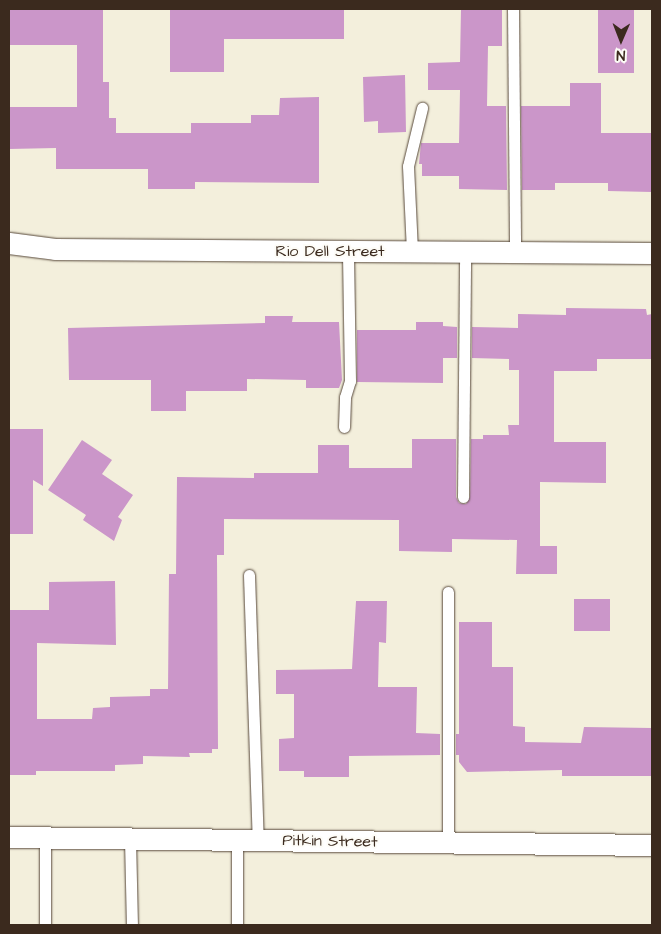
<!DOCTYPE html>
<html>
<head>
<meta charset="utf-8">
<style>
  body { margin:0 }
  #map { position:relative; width:661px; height:934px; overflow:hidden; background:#f3efdc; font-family:"Architects Daughter",sans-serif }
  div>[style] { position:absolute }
  .building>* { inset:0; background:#cb96c9; transform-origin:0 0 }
  .roads { filter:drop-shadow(0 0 1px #57483a) drop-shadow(0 0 1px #57483a) }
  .service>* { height:11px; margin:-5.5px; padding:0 5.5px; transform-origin:5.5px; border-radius:5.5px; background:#fff }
  .minor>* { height:21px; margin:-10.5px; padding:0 10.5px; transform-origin:10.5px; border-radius:10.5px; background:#fff }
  span { translate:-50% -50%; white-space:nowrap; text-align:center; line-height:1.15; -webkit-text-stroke:4px #fdfcf7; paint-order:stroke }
  .street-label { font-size:16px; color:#3b2a1e }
  .frame { position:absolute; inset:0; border:10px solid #3b2a1e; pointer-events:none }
  .north { position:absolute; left:596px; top:15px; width:50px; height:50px; -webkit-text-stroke:4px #fdfcf7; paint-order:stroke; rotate:181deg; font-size:14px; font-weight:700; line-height:20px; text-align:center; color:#3b2a1e }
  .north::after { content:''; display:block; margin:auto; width:18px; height:22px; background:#3b2a1e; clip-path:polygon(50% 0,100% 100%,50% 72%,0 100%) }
</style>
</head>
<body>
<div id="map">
  <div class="building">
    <i style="clip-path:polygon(9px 9px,103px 9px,103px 82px,109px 82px,109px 118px,116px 118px,116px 133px,191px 133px,191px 123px,251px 123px,251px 115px,279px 115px,280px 98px,319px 97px,319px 183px,195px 182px,195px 189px,148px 189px,148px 169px,56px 169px,56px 148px,9px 149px,9px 107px,77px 107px,77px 45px,9px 45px)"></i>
    <i style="clip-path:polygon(170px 9px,344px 9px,344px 39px,224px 39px,224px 72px,170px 72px)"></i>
    <i style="clip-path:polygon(461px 9px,502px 9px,502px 46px,488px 46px,487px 106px,506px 106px,507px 190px,459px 189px,459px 176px,422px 176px,422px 164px,419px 164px,421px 143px,459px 143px,460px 90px,428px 90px,428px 63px,460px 62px)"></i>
    <i style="left:598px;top:9px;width:36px;height:64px"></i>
    <i style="clip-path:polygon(405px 75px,406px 132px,378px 133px,378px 121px,364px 122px,363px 77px)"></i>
    <i style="clip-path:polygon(570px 83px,601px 83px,601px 133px,652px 133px,652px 192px,608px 191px,608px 183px,555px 183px,555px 190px,522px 190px,521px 106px,570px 106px)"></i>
    <i style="clip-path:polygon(566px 308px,646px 309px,647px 315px,652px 314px,652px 359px,597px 359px,597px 371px,554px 371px,554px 442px,606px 442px,606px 483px,540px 482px,540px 546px,557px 546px,557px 574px,516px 574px,517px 540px,452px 539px,452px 552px,399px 551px,399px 520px,224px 519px,224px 555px,217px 555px,218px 749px,212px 749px,212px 753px,189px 753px,190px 757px,143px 756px,143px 764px,115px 765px,115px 771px,36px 771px,36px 775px,9px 775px,9px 610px,49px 610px,49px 582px,115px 581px,116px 645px,37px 643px,37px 719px,92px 719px,93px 708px,110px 707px,110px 697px,150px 696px,150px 689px,168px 689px,169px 574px,176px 574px,177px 477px,254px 478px,254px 473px,318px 473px,318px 445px,349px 445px,349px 468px,412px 468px,412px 439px,456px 439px,456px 497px,459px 503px,466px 504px,470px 497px,471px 439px,483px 439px,483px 435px,509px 435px,508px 425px,519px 425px,519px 370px,509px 370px,509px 359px,472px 358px,472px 327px,518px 328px,518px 314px,566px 315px)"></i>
    <i style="clip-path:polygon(265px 316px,293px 316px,292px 322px,339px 322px,342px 380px,339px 388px,306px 388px,306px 380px,247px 379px,247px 391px,186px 391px,186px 411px,151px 411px,151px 380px,69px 380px,68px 328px,265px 323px)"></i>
    <i style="clip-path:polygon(416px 322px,443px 322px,443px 326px,457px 327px,457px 358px,443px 358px,443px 383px,357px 382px,357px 330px,416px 330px)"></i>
    <i style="clip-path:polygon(9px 429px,43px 429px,43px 486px,33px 480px,33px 534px,9px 534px)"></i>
    <i style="clip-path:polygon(82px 440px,112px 460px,102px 474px,133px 495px,118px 517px,122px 520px,114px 541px,83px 520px,86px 515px,48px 490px)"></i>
    <i style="left:574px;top:599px;width:36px;height:32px"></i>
    <i style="clip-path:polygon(356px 601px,387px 601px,386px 643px,379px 642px,378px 687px,417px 687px,416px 733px,440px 734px,440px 755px,349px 756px,349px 777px,304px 777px,304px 771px,279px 771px,279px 739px,294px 738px,294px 694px,276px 694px,276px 670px,352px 669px)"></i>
    <i style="clip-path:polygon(459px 622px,492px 622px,492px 667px,513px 667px,513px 726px,525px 727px,525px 742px,581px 743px,584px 727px,652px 728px,652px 776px,562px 776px,562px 770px,467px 772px,459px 762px,459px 755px,456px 755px,456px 734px,459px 734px)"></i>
  </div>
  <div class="roads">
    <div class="service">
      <i style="left:513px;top:9px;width:243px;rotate:89.5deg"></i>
      <i style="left:412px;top:251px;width:85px;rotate:-92.7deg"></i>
      <i style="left:408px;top:166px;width:60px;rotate:-76.4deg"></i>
      <i style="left:344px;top:427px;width:30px;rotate:-88deg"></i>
      <i style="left:345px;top:397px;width:17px;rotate:-73deg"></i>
      <i style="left:350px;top:381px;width:130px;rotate:-90.9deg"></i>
      <i style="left:463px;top:497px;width:245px;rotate:-89.5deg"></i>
      <i style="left:249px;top:575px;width:265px;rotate:88.1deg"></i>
      <i style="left:448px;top:592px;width:251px;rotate:90deg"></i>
      <i style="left:130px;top:839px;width:86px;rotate:88.7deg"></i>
      <i style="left:237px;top:840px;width:85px;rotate:90deg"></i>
      <i style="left:45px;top:925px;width:87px;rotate:-90deg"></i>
    </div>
    <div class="minor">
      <i style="left:9px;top:243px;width:46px;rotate:7.4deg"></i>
      <i style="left:55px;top:249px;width:597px;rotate:0.38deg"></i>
      <i style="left:9px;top:837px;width:643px;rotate:0.71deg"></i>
    </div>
  </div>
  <div class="street-label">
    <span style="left:330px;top:251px">Rio Dell Street</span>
    <span style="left:330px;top:841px;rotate:1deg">Pitkin Street</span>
  </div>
  <div class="frame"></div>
  <div class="north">N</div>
</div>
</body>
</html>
